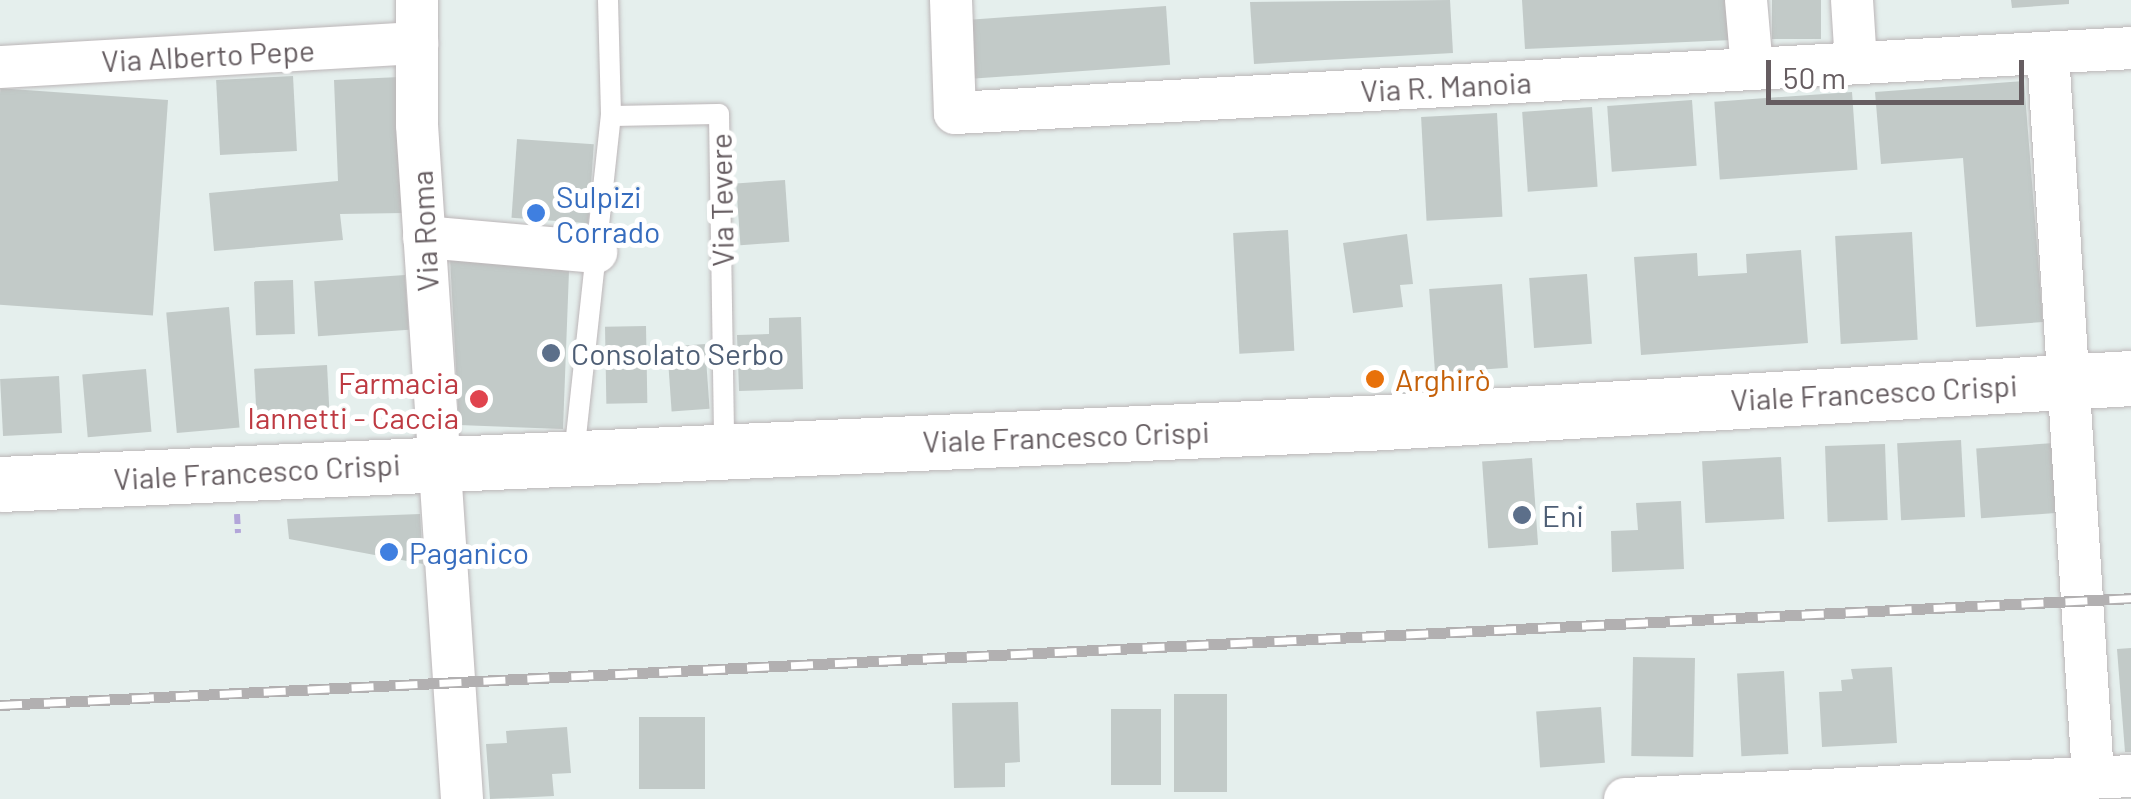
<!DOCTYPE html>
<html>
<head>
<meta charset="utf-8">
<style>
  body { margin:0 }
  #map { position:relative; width:2131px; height:799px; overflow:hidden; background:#e5efed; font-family:Barlow,sans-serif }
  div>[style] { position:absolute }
  .building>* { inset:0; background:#c2cac8; transform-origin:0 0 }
  .path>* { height:6px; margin-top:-3px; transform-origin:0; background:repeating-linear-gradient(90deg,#b2a5d9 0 10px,transparent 0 15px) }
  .roads { filter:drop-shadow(0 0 2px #bcb6b8) drop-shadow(0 0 2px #bcb6b8) }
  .lane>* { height:20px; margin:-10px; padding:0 10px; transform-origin:10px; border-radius:10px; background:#fff }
  .street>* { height:42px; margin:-21px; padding:0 21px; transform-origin:21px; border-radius:21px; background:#fff }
  .secondary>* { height:55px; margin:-27.5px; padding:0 27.5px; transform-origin:27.5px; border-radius:27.5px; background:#fff }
  .rail>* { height:11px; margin-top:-5.5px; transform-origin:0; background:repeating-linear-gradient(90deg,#fff 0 22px,#b2b0b1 0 44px); box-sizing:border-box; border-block:2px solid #b2b0b1 }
  .dots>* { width:28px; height:28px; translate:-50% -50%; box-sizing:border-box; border:5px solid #fff; border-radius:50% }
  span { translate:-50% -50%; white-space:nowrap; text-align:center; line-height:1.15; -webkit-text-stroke:10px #fff; paint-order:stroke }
  .street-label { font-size:30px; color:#665d61 }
  .shop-label { font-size:30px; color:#366cbe }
  .left { translate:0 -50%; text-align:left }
  .service-label { font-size:30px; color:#4e5e75 }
  .food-label { font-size:30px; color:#c56008 }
  .health-label { font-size:30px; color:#be3a42 }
  .right { translate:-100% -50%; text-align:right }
  .scale { position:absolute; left:1766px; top:60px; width:258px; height:45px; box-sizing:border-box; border:5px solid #665d61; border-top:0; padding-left:12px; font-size:30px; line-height:35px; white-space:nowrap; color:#665d61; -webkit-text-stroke:8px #fff; paint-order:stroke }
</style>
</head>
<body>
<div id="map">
  <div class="building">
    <i style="clip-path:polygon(1450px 0,1453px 53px,1254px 64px,1250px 2px)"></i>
    <i style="clip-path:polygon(1522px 0,1730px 0,1732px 40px,1525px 49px)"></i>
    <i style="left:1772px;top:0;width:49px;height:39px"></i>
    <i style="clip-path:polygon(2011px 0,2069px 0,2069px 4px,2012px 8px)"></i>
    <i style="left:1166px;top:6px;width:59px;height:207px;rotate:86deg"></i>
    <i style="left:293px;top:76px;width:75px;height:77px;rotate:87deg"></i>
    <i style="clip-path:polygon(400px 77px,404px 213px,340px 214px,343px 240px,214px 251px,209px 193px,338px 181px,334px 80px)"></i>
    <i style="clip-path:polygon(2024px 81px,2043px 322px,1976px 327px,1963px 158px,1881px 164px,1875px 92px)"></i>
    <i style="left:1852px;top:92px;width:78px;height:138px;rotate:86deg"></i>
    <i style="left:168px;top:100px;width:216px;height:168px;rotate:94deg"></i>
    <i style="left:1692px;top:100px;width:66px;height:85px;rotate:86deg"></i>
    <i style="left:1592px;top:107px;width:80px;height:70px;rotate:86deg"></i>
    <i style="left:1497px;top:113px;width:104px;height:76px;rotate:87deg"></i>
    <i style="left:517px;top:139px;width:77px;height:79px;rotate:4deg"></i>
    <i style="left:785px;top:180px;width:62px;height:49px;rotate:86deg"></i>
    <i style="left:1288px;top:230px;width:121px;height:55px;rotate:87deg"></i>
    <i style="left:1912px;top:232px;width:108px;height:77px;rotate:87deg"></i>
    <i style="clip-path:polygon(1407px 234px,1413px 284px,1400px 285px,1403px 307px,1353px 313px,1343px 243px)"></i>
    <i style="clip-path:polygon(1801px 250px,1808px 343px,1641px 355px,1634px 257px,1697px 253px,1698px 276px,1747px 273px,1746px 254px)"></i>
    <i style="clip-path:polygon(450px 258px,569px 271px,563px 429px,459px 425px)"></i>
    <i style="left:1587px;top:274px;width:70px;height:58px;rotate:86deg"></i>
    <i style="left:405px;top:275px;width:55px;height:91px;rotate:86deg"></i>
    <i style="left:293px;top:280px;width:54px;height:39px;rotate:88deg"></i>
    <i style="left:1502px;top:284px;width:84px;height:73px;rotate:86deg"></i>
    <i style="left:229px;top:307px;width:121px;height:63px;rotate:85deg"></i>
    <i style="clip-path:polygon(801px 317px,803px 389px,739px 391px,737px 335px,769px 334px,769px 318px)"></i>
    <i style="left:646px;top:326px;width:77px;height:41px;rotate:89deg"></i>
    <i style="left:705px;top:344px;width:65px;height:38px;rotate:86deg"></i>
    <i style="left:327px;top:365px;width:62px;height:73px;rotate:87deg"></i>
    <i style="left:146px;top:369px;width:63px;height:64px;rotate:85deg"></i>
    <i style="left:59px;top:376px;width:57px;height:59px;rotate:87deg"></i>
    <i style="left:1961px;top:440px;width:77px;height:64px;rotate:87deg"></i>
    <i style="left:2054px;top:443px;width:70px;height:78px;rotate:86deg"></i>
    <i style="left:1885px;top:444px;width:76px;height:60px;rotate:88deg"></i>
    <i style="left:1781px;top:457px;width:62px;height:79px;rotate:87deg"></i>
    <i style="left:1532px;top:458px;width:87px;height:50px;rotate:86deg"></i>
    <i style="clip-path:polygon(1681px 501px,1684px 569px,1612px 572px,1611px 531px,1638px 530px,1636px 503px)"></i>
    <i style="clip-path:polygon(420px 514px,423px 564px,289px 539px,287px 519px)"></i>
    <i style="clip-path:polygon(2131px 648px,2131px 752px,2125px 752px,2117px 649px)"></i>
    <i style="left:1633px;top:657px;width:62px;height:99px;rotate:1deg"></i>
    <i style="clip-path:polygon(1892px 667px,1897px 743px,1822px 747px,1819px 692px,1842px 691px,1841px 680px,1853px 679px,1851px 669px)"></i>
    <i style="left:1784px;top:671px;width:83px;height:47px;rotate:87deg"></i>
    <i style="left:1174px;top:694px;width:53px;height:98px"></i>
    <i style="clip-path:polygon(1018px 702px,1020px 762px,1005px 763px,1005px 787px,954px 788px,952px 703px)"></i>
    <i style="left:1601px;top:707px;width:56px;height:65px;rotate:86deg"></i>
    <i style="left:1111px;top:709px;width:50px;height:76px"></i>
    <i style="left:639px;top:717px;width:66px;height:72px"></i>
    <i style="clip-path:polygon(567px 727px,571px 773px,552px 774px,554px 796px,490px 799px,486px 744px,507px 743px,506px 731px)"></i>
  </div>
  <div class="path">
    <i style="left:237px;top:514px;width:19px;rotate:87deg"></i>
  </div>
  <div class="roads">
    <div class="lane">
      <i style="left:608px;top:0;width:116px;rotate:88.5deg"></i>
      <i style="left:611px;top:116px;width:108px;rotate:-1.1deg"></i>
      <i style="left:719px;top:114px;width:333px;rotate:89.1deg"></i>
      <i style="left:574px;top:455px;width:341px;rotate:-83.8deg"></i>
    </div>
    <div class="street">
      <i style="left:417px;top:0;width:125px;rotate:90deg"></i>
      <i style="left:417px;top:125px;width:676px;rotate:86.18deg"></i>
      <i style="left:951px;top:0;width:113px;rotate:88deg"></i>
      <i style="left:955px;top:113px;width:1178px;rotate:-3.16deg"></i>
      <i style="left:1746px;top:0;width:69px;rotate:85deg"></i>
      <i style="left:1852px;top:0;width:63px;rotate:86.4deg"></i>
      <i style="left:2048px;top:53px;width:724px;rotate:86.44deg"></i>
      <i style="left:0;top:67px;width:418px;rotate:-3.3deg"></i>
      <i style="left:424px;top:237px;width:173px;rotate:5deg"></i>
      <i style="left:1625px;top:799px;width:507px;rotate:-2.6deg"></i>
    </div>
    <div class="secondary">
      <i style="left:0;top:484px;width:1368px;rotate:-2.56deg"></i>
      <i style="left:1367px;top:423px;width:765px;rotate:-3.37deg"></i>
    </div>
  </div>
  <div class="rail">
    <i style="left:0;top:705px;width:2134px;rotate:-2.87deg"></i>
  </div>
  <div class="dots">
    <i style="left:536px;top:213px;background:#3f7fe0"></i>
    <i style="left:551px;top:353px;background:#5c6f8a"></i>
    <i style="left:1375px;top:379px;background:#e8710a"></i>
    <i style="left:479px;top:399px;background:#e0444e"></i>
    <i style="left:1522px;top:515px;background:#5c6f8a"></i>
    <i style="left:389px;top:552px;background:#3f7fe0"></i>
  </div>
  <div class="street-label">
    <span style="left:208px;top:55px;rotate:-3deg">Via Alberto Pepe</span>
    <span style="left:1446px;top:86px;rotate:-3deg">Via R. Manoia</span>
    <span style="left:721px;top:200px;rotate:-91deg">Via Tevere</span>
    <span style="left:424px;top:231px;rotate:-93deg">Via Roma</span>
    <span style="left:1874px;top:392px;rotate:-3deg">Viale Francesco Crispi</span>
    <span style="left:1066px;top:436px;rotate:-2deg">Viale Francesco Crispi</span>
    <span style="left:257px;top:471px;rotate:-3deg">Viale Francesco Crispi</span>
  </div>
  <div class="shop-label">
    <span class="left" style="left:556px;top:213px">Sulpizi<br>Corrado</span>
    <span class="left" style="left:409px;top:552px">Paganico</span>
  </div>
  <div class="service-label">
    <span class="left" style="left:571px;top:353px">Consolato Serbo</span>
    <span class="left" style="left:1542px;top:515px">Eni</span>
  </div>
  <div class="food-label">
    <span class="left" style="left:1395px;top:379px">Arghirò</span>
  </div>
  <div class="health-label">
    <span class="right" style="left:459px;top:399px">Farmacia<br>Iannetti - Caccia</span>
  </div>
  <div class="scale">50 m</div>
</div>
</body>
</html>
